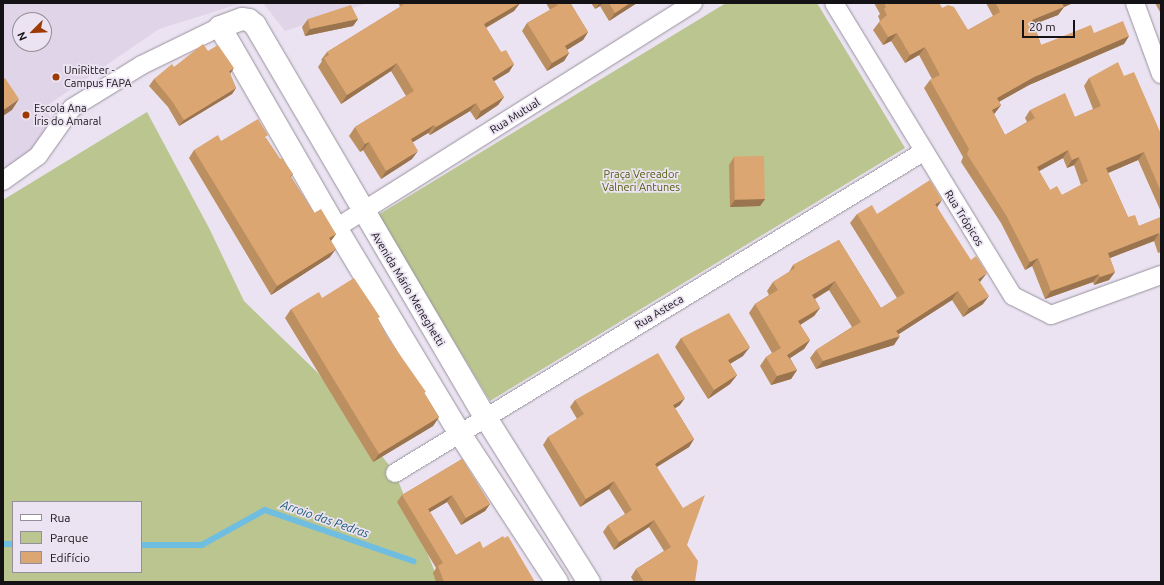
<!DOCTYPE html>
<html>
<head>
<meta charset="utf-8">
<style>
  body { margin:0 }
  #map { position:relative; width:1164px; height:585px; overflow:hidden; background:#ebe3f1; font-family:Ubuntu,sans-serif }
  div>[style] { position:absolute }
  .built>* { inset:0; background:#e0d4e8 }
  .green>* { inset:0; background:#bac58f }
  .stream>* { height:5.5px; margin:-2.75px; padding:0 2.75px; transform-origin:2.75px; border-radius:2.75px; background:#6fbee2 }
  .roads { filter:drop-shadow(0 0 1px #98919d) drop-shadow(0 0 1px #98919d) }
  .street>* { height:18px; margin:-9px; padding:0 9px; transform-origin:9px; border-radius:9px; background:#fff }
  .secondary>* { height:22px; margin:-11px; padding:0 11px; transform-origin:11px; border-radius:11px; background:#fff }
  .wall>* { inset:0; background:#bc8f61 }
  .shaded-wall>* { inset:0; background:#99744f }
  .building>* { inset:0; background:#dba671; transform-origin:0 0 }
  .dots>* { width:11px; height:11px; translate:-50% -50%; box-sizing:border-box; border:2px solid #ebe3f1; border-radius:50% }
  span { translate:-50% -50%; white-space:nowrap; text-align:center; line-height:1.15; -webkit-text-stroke:3.5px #ebe3f1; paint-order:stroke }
  .poi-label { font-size:11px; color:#151216 }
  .left { translate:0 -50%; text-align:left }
  .street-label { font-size:11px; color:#151216 }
  .park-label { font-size:11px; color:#525c0d }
  .water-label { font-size:12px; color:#1d5c74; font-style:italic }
  .frame { position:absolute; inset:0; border:4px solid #151216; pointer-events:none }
  .legend { position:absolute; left:12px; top:501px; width:130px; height:72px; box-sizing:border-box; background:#ebe3f1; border:1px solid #958f99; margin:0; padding:5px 7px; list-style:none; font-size:12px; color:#151216 }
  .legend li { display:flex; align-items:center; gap:8px; height:20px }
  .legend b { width:20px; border:1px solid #958f99 }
  .north { position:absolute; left:12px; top:12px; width:40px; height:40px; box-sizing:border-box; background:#ebe3f1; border:1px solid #958f99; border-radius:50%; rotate:246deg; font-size:11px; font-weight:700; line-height:16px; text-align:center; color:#151216 }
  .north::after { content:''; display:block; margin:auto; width:14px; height:18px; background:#9d3903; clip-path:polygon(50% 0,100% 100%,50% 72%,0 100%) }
  .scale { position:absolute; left:1022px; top:20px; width:53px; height:18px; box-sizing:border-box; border:2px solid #151216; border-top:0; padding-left:5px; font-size:12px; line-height:14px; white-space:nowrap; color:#151216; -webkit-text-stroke:3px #ebe3f1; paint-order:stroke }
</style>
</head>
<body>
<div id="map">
  <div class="built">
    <i style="clip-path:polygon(evenodd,3px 3px,242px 3px,159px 29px,45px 107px,53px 123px,35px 148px,3px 169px,3px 3px,20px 20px,44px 20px,44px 44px,20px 44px,20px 20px)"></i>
    <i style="clip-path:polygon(263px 3px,368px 3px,285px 31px)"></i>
  </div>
  <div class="green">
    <i style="clip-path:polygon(726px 3px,817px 3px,905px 148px,490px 401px,378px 215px)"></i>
    <i style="clip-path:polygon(evenodd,147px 112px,209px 228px,244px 301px,318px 373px,395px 473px,439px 582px,3px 582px,3px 200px,147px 112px,13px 502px,141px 502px,141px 572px,13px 572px,13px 502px)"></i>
  </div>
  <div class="stream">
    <i style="left:3px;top:544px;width:10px"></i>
    <i style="left:141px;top:545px;width:61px"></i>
    <i style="left:202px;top:545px;width:72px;rotate:-29.1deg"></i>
    <i style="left:265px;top:510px;width:157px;rotate:19deg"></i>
  </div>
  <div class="roads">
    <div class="street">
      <i style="left:834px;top:3px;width:343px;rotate:58.6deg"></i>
      <i style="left:1013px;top:296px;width:42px;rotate:26.6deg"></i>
      <i style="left:1051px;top:315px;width:117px;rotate:-20deg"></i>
      <i style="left:1135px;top:3px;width:76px;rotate:69.9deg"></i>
      <i style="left:3px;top:181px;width:43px;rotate:-35.5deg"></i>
      <i style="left:38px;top:156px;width:59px;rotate:-54.7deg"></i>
      <i style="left:72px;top:108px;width:82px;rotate:-31.6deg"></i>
      <i style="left:142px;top:65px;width:87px;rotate:-26deg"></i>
      <i style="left:336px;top:228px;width:422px;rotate:-32.2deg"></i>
      <i style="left:395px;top:473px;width:618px;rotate:-31.3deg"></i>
    </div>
    <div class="secondary">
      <i style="left:557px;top:582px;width:177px;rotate:-123.2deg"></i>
      <i style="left:460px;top:434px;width:240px;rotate:-121deg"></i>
      <i style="left:336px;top:228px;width:232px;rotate:-120deg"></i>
      <i style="left:220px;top:27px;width:23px;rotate:-20deg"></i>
      <i style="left:242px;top:19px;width:7px;rotate:8deg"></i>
      <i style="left:249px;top:20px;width:8px;rotate:40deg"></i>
      <i style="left:255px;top:25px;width:456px;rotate:59.6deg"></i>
      <i style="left:486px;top:418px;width:194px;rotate:57.9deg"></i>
    </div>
  </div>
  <div class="wall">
    <i style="clip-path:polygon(400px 3px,520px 3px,514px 11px,486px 28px,501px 52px,514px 64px,509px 72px,494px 81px,504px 97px,498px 105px,476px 120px,470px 111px,430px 135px,428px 133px,413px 142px,412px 159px,381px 179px,363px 150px,360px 152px,349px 136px,355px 127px,406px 96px,391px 71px,341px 104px,318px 67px,322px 61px,321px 60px,327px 52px,400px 7px,399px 4px)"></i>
    <i style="clip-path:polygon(546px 3px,574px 3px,571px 4px,588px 32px,583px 40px,567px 50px,569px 53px,564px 61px,547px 71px,522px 31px,527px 23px,550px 10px)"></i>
    <i style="clip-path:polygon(591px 3px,637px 3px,609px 21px,600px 6px,595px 9px)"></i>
    <i style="clip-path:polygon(evenodd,874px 3px,939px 3px,942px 8px,968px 30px,993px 16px,986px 3px,1073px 3px,1064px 7px,1058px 15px,1034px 24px,1041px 45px,1094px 33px,1129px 36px,1124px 44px,1029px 85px,999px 102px,1001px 105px,994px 114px,1005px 135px,1027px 122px,1025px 118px,1030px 110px,1075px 117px,1093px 109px,1084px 86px,1089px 78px,1124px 76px,1161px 134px,1161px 212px,1138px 160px,1108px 173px,1128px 217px,1139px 226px,1161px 217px,1161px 252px,1158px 253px,1154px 241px,1110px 258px,1115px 272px,1109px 280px,1094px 285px,1093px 282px,1045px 299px,1032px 266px,1025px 270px,1001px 223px,961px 162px,963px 157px,924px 88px,930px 80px,932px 79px,919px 55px,905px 63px,891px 41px,883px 45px,873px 30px,880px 21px,878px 16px,880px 14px,874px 3px,1063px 158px,1067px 168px,1074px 165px,1081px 185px,1062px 195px,1050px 190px,1039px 171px,1063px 158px)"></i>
    <i style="clip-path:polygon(1155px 3px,1161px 3px,1161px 11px,1160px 12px)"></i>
    <i style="clip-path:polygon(308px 19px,358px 19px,353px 26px,305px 36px,302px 27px)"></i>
    <i style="clip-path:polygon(208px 51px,230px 74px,236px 88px,232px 94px,179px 126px,168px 107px,149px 86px,154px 79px,174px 67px)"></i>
    <i style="clip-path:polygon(266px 138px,280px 159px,293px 174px,291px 177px,314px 213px,336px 234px,331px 241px,330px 257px,271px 295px,189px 158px,194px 150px)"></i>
    <i style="clip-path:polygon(734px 157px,765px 199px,760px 206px,730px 207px,729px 165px)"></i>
    <i style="clip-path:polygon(937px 207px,980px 282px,983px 304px,963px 317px,952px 300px,899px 334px,894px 345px,816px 369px,810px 358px,816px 350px,852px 327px,829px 290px,815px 299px,820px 308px,814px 316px,800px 325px,810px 340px,804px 349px,790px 358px,797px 370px,791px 379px,771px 385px,760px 366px,766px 357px,772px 353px,749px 313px,755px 304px,769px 295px,767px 291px,773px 282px,789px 272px,793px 265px,839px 240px,881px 308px,897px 298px,850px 223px,857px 214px,877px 214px)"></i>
    <i style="clip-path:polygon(291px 309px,378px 319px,386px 335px,425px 394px,439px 417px,433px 426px,373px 462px,285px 318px)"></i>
    <i style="clip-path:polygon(681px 338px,743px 356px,730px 364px,737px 375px,730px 384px,708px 399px,675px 347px)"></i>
    <i style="clip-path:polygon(575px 400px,680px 405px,675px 408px,694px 439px,689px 447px,657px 467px,687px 545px,695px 582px,634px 582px,631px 577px,636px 569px,664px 551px,649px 527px,614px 550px,603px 532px,608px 525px,625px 514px,609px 489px,580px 507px,543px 445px,548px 437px,577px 419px,570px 407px)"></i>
    <i style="clip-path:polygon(462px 459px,490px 504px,485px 511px,461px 525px,447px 502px,430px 512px,456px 555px,483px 548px,535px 582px,436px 582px,433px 573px,436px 568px,397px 502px,402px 495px)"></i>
  </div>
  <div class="shaded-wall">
    <i style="clip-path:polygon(520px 3px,514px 11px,478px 32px,484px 24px)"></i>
    <i style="clip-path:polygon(600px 3px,603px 3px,600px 6px,595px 9px)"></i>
    <i style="clip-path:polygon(630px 3px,637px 3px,609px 21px,615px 13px)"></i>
    <i style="clip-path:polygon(1061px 3px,1073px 3px,1064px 7px,1058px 15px,1027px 27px,1032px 20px)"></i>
    <i style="clip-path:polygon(358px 19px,353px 26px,305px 36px,310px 29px)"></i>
    <i style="clip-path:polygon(588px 32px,583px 40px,560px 54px,565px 46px)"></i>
    <i style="clip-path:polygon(897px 33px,891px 41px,883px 45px,888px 37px)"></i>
    <i style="clip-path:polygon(1129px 36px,1124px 44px,1029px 85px,991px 106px,997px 98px,1034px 77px)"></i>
    <i style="clip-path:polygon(925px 47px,919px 55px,905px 63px,910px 55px)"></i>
    <i style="clip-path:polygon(569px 53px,564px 61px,547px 71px,552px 63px)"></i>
    <i style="clip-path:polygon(397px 63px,391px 71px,341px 104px,347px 95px)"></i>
    <i style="clip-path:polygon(514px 64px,509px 72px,486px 86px,492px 78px)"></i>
    <i style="clip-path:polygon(234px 68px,230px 74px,229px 71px)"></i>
    <i style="clip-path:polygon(236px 88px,232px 94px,179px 126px,184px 120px)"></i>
    <i style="clip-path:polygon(504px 97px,498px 105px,476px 120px,481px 111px)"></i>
    <i style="clip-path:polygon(19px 99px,12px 110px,3px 116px,3px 110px)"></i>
    <i style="clip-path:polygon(476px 103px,470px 111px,430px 135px,436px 127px)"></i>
    <i style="clip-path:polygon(1001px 105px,995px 113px,987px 118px,992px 110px)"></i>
    <i style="clip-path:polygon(434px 125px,428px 133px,405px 147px,411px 139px)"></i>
    <i style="clip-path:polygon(369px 142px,363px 150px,360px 152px,365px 144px)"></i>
    <i style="clip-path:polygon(1068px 150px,1063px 158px,1032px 175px,1037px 167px)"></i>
    <i style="clip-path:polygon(418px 151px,412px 159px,381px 179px,386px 171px)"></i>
    <i style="clip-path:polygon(1144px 152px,1138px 160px,1101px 176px,1106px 168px)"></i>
    <i style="clip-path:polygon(1079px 157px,1074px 165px,1067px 168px,1072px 160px)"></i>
    <i style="clip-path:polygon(765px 199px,760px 206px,730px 207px,735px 200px)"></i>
    <i style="clip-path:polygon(942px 200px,936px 209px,935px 204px)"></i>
    <i style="clip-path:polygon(1159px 233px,1154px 241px,1102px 261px,1108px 253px)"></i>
    <i style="clip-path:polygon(336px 234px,330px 242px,329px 238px)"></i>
    <i style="clip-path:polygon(336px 249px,330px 257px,271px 295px,277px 286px)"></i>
    <i style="clip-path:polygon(1038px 258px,1032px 266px,1025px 270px,1030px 262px)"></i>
    <i style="clip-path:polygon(1115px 272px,1109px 280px,1094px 285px,1100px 277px)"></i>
    <i style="clip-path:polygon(987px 273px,980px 282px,972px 288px,978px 279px)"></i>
    <i style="clip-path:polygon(1099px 274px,1093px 282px,1045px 299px,1051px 291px)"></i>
    <i style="clip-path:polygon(835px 281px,829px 290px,806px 304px,812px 295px)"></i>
    <i style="clip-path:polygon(958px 291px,952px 300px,891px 339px,900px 336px,894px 345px,816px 369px,823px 361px,896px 331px)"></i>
    <i style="clip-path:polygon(989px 296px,983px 304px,963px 317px,969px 308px)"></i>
    <i style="clip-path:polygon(820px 308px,814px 316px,792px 330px,798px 321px)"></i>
    <i style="clip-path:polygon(810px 340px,804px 349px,781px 364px,787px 355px)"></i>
    <i style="clip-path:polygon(750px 347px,743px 356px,721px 369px,728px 360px)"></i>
    <i style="clip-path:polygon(797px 370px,791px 379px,771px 385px,777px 376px)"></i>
    <i style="clip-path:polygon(737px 375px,730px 384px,708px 399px,714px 390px)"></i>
    <i style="clip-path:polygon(685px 398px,680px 405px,668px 413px,673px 405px)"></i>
    <i style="clip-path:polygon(439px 417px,433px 426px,373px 462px,379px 454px)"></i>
    <i style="clip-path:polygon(694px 439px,689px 447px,650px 471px,655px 464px)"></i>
    <i style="clip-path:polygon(614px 481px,609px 489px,580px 507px,586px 499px)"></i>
    <i style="clip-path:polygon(452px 495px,447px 502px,423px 516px,428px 509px)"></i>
    <i style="clip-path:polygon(490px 504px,485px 511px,461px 525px,466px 518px)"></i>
    <i style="clip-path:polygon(654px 520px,649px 527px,614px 550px,619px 542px)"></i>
  </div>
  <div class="building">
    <i style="clip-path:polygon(406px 3px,520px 3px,484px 24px,501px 52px,506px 50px,514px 64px,492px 78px,504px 97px,481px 111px,476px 103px,436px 127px,434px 125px,411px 139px,418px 151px,386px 171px,369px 142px,365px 144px,355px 127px,414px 91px,397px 63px,347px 95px,324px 58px,329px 55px,327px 52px)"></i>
    <i style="clip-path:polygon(556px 3px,570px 3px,588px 32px,565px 46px,569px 53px,552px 63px,527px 23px,558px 5px)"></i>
    <i style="clip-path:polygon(609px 3px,630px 3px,615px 13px)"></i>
    <i style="clip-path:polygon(evenodd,884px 3px,939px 3px,942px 8px,948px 5px,954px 7px,968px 30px,1000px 12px,996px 3px,1062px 3px,1064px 7px,1032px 20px,1041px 45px,1091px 25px,1094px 33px,1123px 21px,1129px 36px,1034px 77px,997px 98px,1001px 105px,992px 110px,1005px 135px,1035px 118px,1030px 110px,1065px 93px,1075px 117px,1101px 106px,1089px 78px,1118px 62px,1124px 76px,1134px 72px,1161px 134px,1161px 192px,1144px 152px,1106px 168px,1128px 217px,1135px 215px,1139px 226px,1161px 217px,1161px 238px,1159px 233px,1108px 253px,1115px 272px,1100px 277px,1099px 274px,1051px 291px,1038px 258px,1030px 262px,1006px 215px,967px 154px,969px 149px,930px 80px,940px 75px,925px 47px,910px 55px,897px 33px,888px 37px,879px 22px,887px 15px,884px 9px,886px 7px,884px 3px,1068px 150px,1072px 160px,1079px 157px,1088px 181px,1062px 195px,1057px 186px,1050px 190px,1037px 167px,1068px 150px)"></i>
    <i style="clip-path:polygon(351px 5px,358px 19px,310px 29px,308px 19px)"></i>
    <i style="clip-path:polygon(203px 44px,208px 51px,218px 45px,234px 68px,229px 71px,236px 88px,184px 120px,172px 101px,154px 79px,172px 64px,174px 67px)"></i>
    <i style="clip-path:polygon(5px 78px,19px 99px,3px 110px,3px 80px)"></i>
    <i style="clip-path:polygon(258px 119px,268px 135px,265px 137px,280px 159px,282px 158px,293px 174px,290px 176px,314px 213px,321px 209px,336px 234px,329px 238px,336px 249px,277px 286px,194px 150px,218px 135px,221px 141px)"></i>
    <i style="left:764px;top:156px;width:43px;height:30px;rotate:89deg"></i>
    <i style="clip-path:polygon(930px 180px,942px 200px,935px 204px,971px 260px,976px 256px,987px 273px,978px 279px,989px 296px,969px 308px,958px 291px,896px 331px,900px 336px,823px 361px,816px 350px,861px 322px,835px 281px,812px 295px,820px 308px,798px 321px,810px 340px,787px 355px,797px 370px,777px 376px,766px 357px,781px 348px,755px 304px,778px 290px,773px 282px,795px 268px,793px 265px,839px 240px,881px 308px,905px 293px,857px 214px,872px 205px,877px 214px)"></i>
    <i style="clip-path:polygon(354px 278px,380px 317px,378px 318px,386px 335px,426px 392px,424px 393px,439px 417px,379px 454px,291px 309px,319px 292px,322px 298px)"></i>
    <i style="clip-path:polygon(729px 313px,750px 347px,728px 360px,737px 375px,714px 390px,681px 338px)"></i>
    <i style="clip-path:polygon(658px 353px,685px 398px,673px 405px,694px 439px,655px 464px,683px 508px,705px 495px,687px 545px,698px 561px,695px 582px,644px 582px,636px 569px,671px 547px,654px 520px,619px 542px,608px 525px,632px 510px,614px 481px,586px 499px,548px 437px,584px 414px,575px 400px)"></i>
    <i style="clip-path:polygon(462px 459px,490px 504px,466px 518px,452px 495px,428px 509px,456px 555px,480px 541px,483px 548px,503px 536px,504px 538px,508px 536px,535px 582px,444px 582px,438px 566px,443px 563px,402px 495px)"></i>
  </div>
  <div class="dots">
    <i style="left:56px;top:77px;background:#9d3903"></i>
    <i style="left:26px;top:115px;background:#9d3903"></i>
  </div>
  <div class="poi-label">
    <span class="left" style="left:64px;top:77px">UniRitter -<br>Campus FAPA</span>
    <span class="left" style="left:34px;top:115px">Escola Ana<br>Íris do Amaral</span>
  </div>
  <div class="street-label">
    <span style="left:515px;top:116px;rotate:-32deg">Rua Mutual</span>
    <span style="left:964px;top:218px;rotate:58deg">Rua Trópicos</span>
    <span style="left:408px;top:289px;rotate:59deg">Avenida Mário Meneghetti</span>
    <span style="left:659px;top:312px;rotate:-31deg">Rua Asteca</span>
  </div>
  <div class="park-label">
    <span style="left:641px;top:181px">Praça Vereador<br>Valneri Antunes</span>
  </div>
  <div class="water-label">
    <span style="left:325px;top:519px;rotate:19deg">Arroio das Pedras</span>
  </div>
  <div class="frame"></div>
  <ul class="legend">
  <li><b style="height:5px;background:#fff"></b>Rua</li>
  <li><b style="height:11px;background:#bac58f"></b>Parque</li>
  <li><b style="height:11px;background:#dba671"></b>Edifício</li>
  </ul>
  <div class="north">N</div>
  <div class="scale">20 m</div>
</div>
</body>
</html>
